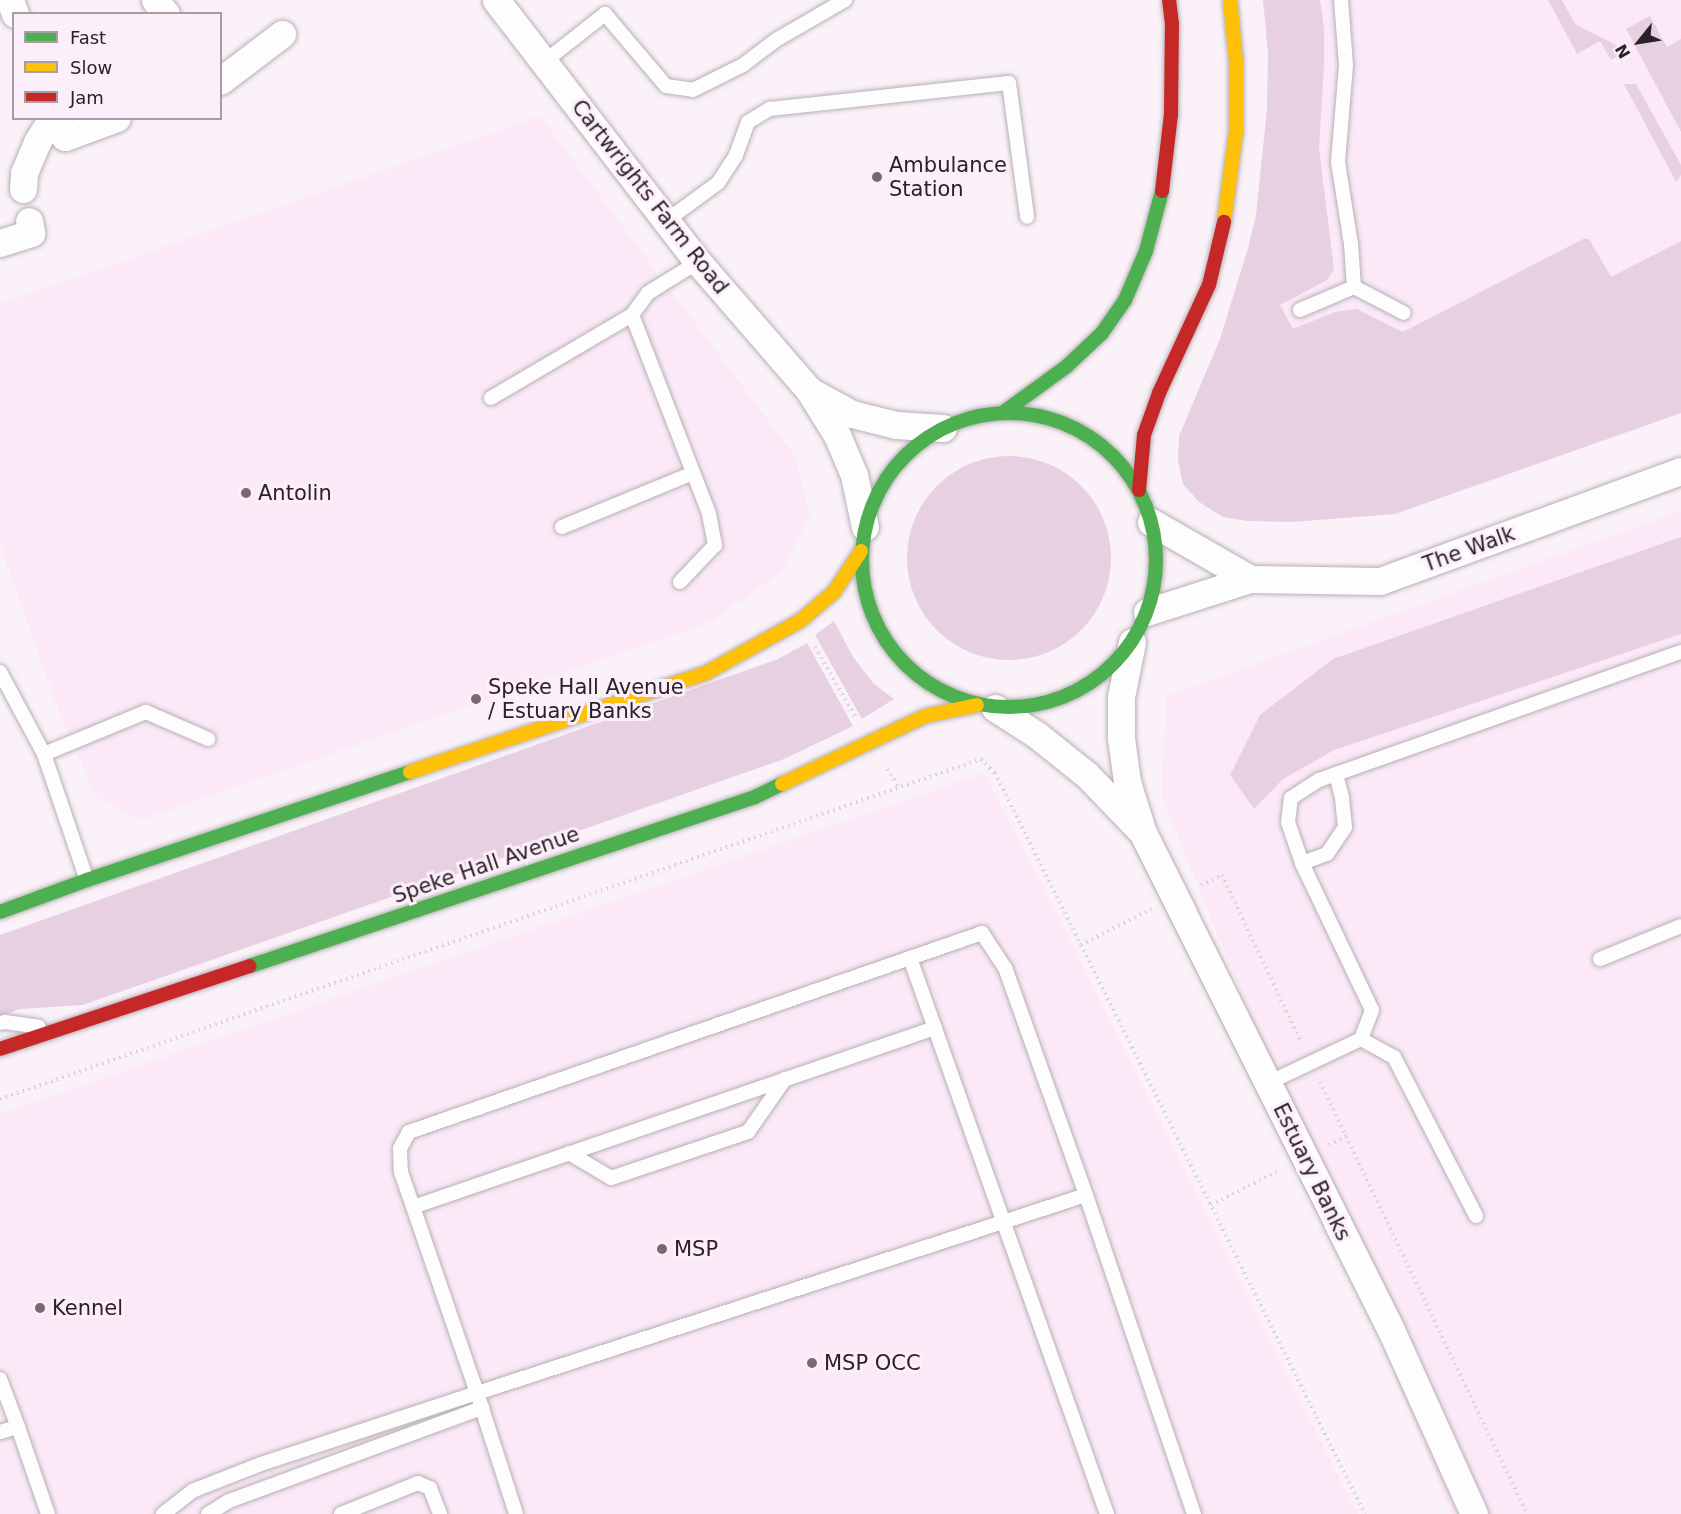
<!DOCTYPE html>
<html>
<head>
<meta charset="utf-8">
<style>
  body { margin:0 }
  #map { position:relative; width:1681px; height:1514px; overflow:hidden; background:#faf2f8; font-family:"DejaVu Sans",sans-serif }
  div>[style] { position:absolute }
  .built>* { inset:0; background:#fce9f7 }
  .green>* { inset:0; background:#e7d0e1 }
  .round { border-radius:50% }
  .path>* { height:4px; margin-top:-2px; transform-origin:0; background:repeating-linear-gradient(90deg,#d5d3d5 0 1.5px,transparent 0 6px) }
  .roads { filter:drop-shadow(0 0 2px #b7b0b5) drop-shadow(0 0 2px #b7b0b5) }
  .lane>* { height:14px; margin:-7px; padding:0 7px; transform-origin:7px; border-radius:7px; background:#fefdfe }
  .street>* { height:27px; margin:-13.5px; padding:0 13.5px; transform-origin:13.5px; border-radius:13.5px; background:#fefdfe }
  .fast>* { height:14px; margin:-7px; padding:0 7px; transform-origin:7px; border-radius:7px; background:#4caf50 }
  .fast>.ring { margin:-7px; padding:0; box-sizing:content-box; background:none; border:14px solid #4caf50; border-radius:50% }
  .slow>* { height:14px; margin:-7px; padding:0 7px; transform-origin:7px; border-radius:7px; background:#ffc107 }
  .jam>* { height:14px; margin:-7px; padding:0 7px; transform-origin:7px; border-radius:7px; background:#c62828 }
  .dots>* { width:16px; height:16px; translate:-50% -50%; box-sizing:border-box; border:3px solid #fdeff9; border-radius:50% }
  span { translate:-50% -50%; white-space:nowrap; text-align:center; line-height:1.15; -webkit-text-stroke:6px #fdeff9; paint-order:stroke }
  .poi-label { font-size:21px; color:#2a2228 }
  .left { translate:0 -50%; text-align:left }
  .street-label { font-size:21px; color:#2a2228 }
  .legend { position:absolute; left:12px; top:12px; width:210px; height:108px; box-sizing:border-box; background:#fdeff9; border:2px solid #a99da5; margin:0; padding:8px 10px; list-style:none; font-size:18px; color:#2a2228 }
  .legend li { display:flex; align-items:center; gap:12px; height:30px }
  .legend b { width:30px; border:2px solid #a99da5 }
  .north { position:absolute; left:1609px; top:12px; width:60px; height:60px; -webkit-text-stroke:4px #fdeff9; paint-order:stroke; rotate:240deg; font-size:16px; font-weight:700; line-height:24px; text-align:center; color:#2a2228 }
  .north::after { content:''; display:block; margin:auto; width:21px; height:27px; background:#2a2228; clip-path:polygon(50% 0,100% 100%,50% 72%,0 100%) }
</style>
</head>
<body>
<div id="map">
  <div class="built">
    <i style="clip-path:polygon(1278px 0,1681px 0,1681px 413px,1395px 514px,1291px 522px,1223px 517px,1264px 248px)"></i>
    <i style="clip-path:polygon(540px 116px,794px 455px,810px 515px,781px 573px,708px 623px,141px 820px,96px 797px,59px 712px,0 545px,0 304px)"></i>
    <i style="clip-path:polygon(1681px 511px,1681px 1514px,1451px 1514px,1161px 794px,1167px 696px)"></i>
    <i style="clip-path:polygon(984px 773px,1041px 882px,1358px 1514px,0 1514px,0 1114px)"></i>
  </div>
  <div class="green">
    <i style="clip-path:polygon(1263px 0,1320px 0,1324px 28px,1324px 66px,1319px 149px,1334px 269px,1327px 280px,1280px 305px,1293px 329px,1335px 312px,1357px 309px,1403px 332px,1583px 239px,1589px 239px,1611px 277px,1681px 241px,1681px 413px,1395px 514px,1291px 522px,1248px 521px,1223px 517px,1199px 502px,1183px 484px,1178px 460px,1179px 436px,1220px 339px,1248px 248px,1256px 215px,1267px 109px,1268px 53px)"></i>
    <i style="clip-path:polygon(1548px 0,1562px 0,1575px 24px,1616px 45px,1620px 55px,1611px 60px,1600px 41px,1577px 54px)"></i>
    <i style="clip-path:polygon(1650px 16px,1667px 47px,1681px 39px,1681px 132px,1626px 29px)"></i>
    <i style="clip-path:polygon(1624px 84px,1636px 84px,1681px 165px,1681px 175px,1676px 182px)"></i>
    <i class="round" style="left:907px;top:456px;width:204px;height:204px"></i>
    <i style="clip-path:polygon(1681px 537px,1681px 634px,1334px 750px,1283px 779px,1254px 809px,1230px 775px,1260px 715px,1333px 659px)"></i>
    <i style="clip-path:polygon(834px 621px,853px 657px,874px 684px,894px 699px,862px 719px,815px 635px)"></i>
    <i style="clip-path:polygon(807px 643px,853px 726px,784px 759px,83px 1005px,20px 1009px,0 1016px,0 935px,778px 659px)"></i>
  </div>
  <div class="path">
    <i style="left:815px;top:647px;width:80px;rotate:59.9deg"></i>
    <i style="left:887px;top:769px;width:23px;rotate:56deg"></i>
    <i style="left:1201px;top:885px;width:23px;rotate:-25deg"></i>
    <i style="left:1222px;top:875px;width:185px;rotate:64.7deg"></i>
    <i style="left:1081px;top:945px;width:79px;rotate:-27.2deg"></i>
    <i style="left:1320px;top:1082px;width:479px;rotate:64.4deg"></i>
    <i style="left:0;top:1099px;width:1038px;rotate:-19.12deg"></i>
    <i style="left:981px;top:759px;width:20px;rotate:45deg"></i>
    <i style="left:995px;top:773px;width:828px;rotate:63.47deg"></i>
    <i style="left:1329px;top:1145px;width:20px;rotate:-27deg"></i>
    <i style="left:1211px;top:1205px;width:77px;rotate:-26.9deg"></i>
  </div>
  <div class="roads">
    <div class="lane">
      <i style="left:1341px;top:0;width:65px;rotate:85.6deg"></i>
      <i style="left:1346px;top:65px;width:97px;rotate:94.7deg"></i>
      <i style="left:1338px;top:162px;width:83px;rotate:81deg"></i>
      <i style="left:1351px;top:244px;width:43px;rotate:86deg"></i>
      <i style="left:1354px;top:287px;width:56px;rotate:27.5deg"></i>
      <i style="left:544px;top:62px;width:78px;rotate:-38.2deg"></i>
      <i style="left:605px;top:14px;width:94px;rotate:49.7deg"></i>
      <i style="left:666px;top:86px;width:27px;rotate:8deg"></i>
      <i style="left:693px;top:90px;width:56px;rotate:-26.6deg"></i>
      <i style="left:743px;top:65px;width:41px;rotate:-37.1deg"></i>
      <i style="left:776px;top:40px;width:80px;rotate:-30.1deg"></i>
      <i style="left:666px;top:221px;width:64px;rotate:-36.2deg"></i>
      <i style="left:718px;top:183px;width:33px;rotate:-57deg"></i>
      <i style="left:736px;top:155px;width:35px;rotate:-70deg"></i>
      <i style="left:748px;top:122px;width:26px;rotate:-31deg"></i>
      <i style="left:770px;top:109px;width:240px;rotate:-6.2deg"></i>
      <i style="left:1009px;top:83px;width:135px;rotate:82.3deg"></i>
      <i style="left:1300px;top:310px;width:59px;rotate:-23.1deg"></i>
      <i style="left:632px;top:315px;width:27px;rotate:-54deg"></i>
      <i style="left:648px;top:293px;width:59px;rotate:-31.8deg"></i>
      <i style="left:491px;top:398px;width:164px;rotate:-30.5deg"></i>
      <i style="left:632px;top:315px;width:213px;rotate:68.8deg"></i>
      <i style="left:709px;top:514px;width:32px;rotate:79deg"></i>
      <i style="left:715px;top:545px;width:51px;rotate:133.4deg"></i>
      <i style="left:562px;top:527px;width:142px;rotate:-22.4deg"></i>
      <i style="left:0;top:672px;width:93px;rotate:61.8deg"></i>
      <i style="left:44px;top:754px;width:133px;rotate:71.2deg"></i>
      <i style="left:44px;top:754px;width:110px;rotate:-22.4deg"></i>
      <i style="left:146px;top:712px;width:68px;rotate:23.5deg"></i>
      <i style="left:1302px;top:863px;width:27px;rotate:-20deg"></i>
      <i style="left:1327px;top:854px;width:32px;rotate:-56deg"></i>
      <i style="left:1345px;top:827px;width:30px;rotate:-96deg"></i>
      <i style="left:1342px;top:797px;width:24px;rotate:-105deg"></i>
      <i style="left:910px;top:958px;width:590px;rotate:70.49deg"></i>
      <i style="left:1600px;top:959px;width:87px;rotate:-22.2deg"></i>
      <i style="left:0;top:1023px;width:5px;rotate:-11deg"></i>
      <i style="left:5px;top:1022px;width:34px;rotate:8deg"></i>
      <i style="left:1361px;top:1039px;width:38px;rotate:29deg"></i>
      <i style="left:1394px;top:1057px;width:179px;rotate:62.7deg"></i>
      <i style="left:1268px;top:1083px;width:103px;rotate:-25.3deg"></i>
      <i style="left:1361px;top:1039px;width:31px;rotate:-69deg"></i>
      <i style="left:1372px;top:1010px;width:163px;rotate:-115.5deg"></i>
      <i style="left:1302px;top:863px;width:43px;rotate:-108.9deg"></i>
      <i style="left:1288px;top:822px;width:24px;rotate:-83deg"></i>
      <i style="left:1291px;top:798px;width:33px;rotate:-33deg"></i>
      <i style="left:1319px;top:780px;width:384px;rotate:-19.5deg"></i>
      <i style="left:569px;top:1153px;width:49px;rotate:30.8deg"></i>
      <i style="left:611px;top:1178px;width:145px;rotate:-18.6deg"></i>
      <i style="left:748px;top:1132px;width:65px;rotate:-55.1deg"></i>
      <i style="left:1086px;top:1195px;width:337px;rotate:71.3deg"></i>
      <i style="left:413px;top:1207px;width:552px;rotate:-18.93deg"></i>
      <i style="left:0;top:1379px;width:51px;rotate:69.4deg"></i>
      <i style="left:0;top:1432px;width:19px;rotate:-16deg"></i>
      <i style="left:18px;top:1427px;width:92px;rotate:71deg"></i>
      <i style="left:163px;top:1514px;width:37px;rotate:-38deg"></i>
      <i style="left:192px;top:1491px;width:74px;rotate:-21.4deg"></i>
      <i style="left:261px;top:1464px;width:227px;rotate:-18.2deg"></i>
      <i style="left:477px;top:1393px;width:640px;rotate:-18.01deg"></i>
      <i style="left:1086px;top:1195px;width:241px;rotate:-109.6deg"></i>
      <i style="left:1005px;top:968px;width:42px;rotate:-123.3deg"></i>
      <i style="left:982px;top:933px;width:607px;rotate:160.85deg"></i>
      <i style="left:409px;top:1132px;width:18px;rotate:119deg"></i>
      <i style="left:400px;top:1148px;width:24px;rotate:88deg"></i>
      <i style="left:401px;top:1172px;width:234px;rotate:71deg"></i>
      <i style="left:477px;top:1393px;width:127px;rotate:72.1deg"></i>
      <i style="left:208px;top:1514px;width:25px;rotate:-32deg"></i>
      <i style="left:229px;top:1501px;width:270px;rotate:-20.2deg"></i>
      <i style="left:341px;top:1514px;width:83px;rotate:-21.9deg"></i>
      <i style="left:418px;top:1483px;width:13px;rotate:23deg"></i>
      <i style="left:430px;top:1488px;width:28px;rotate:69deg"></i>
    </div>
    <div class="street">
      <i style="left:10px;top:0;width:15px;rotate:70deg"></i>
      <i style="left:155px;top:0;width:18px;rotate:52deg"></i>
      <i style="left:496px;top:0;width:331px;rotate:52.4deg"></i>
      <i style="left:698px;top:262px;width:169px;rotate:49.1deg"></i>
      <i style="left:809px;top:390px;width:53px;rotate:58.1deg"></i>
      <i style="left:837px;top:435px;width:43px;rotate:67deg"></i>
      <i style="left:854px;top:475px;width:53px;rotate:78.1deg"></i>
      <i style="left:220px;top:81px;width:78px;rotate:-37.2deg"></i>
      <i style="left:56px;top:118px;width:21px;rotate:65deg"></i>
      <i style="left:65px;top:137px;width:55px;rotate:-20.1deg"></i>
      <i style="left:23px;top:189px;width:16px;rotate:-86deg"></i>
      <i style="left:24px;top:173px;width:34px;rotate:-67deg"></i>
      <i style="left:37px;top:142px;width:28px;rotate:-58deg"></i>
      <i style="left:0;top:243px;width:33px;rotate:-18deg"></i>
      <i style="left:31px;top:233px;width:12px;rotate:-99deg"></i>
      <i style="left:810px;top:391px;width:48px;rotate:28.7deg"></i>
      <i style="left:852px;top:414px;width:45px;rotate:14deg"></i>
      <i style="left:896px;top:425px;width:47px;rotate:3.7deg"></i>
      <i style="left:1151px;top:522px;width:114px;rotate:29.9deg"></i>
      <i style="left:1147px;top:612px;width:108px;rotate:-17.8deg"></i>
      <i style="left:1250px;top:579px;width:130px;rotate:0.9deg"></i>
      <i style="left:1380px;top:581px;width:320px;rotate:-20.1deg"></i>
      <i style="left:1132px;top:642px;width:56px;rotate:101.3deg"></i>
      <i style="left:1121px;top:697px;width:41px;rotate:90deg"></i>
      <i style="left:1121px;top:738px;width:44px;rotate:82.2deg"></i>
      <i style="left:1127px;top:782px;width:53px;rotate:72.6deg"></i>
      <i style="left:1143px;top:833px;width:555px;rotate:63.48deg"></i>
      <i style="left:1391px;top:1330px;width:202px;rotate:65.7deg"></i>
      <i style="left:995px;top:708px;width:50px;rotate:32.7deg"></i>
      <i style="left:1037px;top:735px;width:64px;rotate:38.7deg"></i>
      <i style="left:1087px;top:775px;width:76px;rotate:46.1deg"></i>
    </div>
    <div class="fast">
      <i style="left:1004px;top:412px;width:78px;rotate:-36.1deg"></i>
      <i style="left:1067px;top:366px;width:48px;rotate:-43.3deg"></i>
      <i style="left:1102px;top:333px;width:40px;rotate:-55.1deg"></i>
      <i style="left:1125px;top:300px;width:53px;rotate:-66.8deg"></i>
      <i style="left:1146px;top:251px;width:62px;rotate:-75.1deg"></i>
      <i class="ring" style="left:862px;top:413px;width:280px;height:280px"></i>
      <i style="left:0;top:912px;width:93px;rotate:-20.2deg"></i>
      <i style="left:87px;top:880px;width:341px;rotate:-18.5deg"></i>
      <i style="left:250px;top:966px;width:533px;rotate:-18.5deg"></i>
      <i style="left:755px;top:797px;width:30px;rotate:-26deg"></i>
    </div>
    <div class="slow">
      <i style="left:1224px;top:222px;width:91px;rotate:-82.4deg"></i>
      <i style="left:1236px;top:132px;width:71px;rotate:-90deg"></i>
      <i style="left:1236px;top:61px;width:61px;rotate:-95.6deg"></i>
      <i style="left:410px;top:772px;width:312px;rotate:-18.5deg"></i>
      <i style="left:706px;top:673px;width:107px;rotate:-29deg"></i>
      <i style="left:800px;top:621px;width:45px;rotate:-40.5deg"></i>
      <i style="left:834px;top:592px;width:49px;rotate:-56.6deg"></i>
      <i style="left:782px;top:784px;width:158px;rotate:-25.4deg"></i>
      <i style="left:925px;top:716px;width:53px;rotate:-11.9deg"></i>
    </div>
    <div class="jam">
      <i style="left:1162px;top:191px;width:78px;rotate:-83.3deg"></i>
      <i style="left:1171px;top:114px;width:90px;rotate:-89.4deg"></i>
      <i style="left:1172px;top:24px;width:24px;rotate:-97deg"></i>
      <i style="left:1139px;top:490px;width:55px;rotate:-84.8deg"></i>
      <i style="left:1144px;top:435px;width:45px;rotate:-70.3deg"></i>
      <i style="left:1159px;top:393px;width:119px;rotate:-65.2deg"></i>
      <i style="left:1209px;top:285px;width:65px;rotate:-76.6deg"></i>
      <i style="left:0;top:1049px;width:263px;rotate:-18.4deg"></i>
    </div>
  </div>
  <div class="dots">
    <i style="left:877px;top:177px;background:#736b71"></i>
    <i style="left:246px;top:493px;background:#736b71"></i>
    <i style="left:476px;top:699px;background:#736b71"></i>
    <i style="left:662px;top:1249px;background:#736b71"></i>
    <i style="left:40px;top:1308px;background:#736b71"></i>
    <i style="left:812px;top:1363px;background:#736b71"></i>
  </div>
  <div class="poi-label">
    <span class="left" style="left:889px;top:177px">Ambulance<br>Station</span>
    <span class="left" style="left:258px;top:493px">Antolin</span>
    <span class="left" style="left:488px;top:699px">Speke Hall Avenue<br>/ Estuary Banks</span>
    <span class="left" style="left:674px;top:1249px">MSP</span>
    <span class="left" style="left:52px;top:1308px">Kennel</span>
    <span class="left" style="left:824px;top:1363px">MSP OCC</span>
  </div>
  <div class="street-label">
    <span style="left:650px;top:197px;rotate:52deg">Cartwrights Farm Road</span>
    <span style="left:1469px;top:549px;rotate:-20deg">The Walk</span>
    <span style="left:486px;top:865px;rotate:-19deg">Speke Hall Avenue</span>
    <span style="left:1312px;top:1172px;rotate:64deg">Estuary Banks</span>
  </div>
  <ul class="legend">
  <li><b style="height:8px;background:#4caf50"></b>Fast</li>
  <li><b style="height:8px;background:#ffc107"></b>Slow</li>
  <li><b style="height:8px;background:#c62828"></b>Jam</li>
  </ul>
  <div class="north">N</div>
</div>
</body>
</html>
